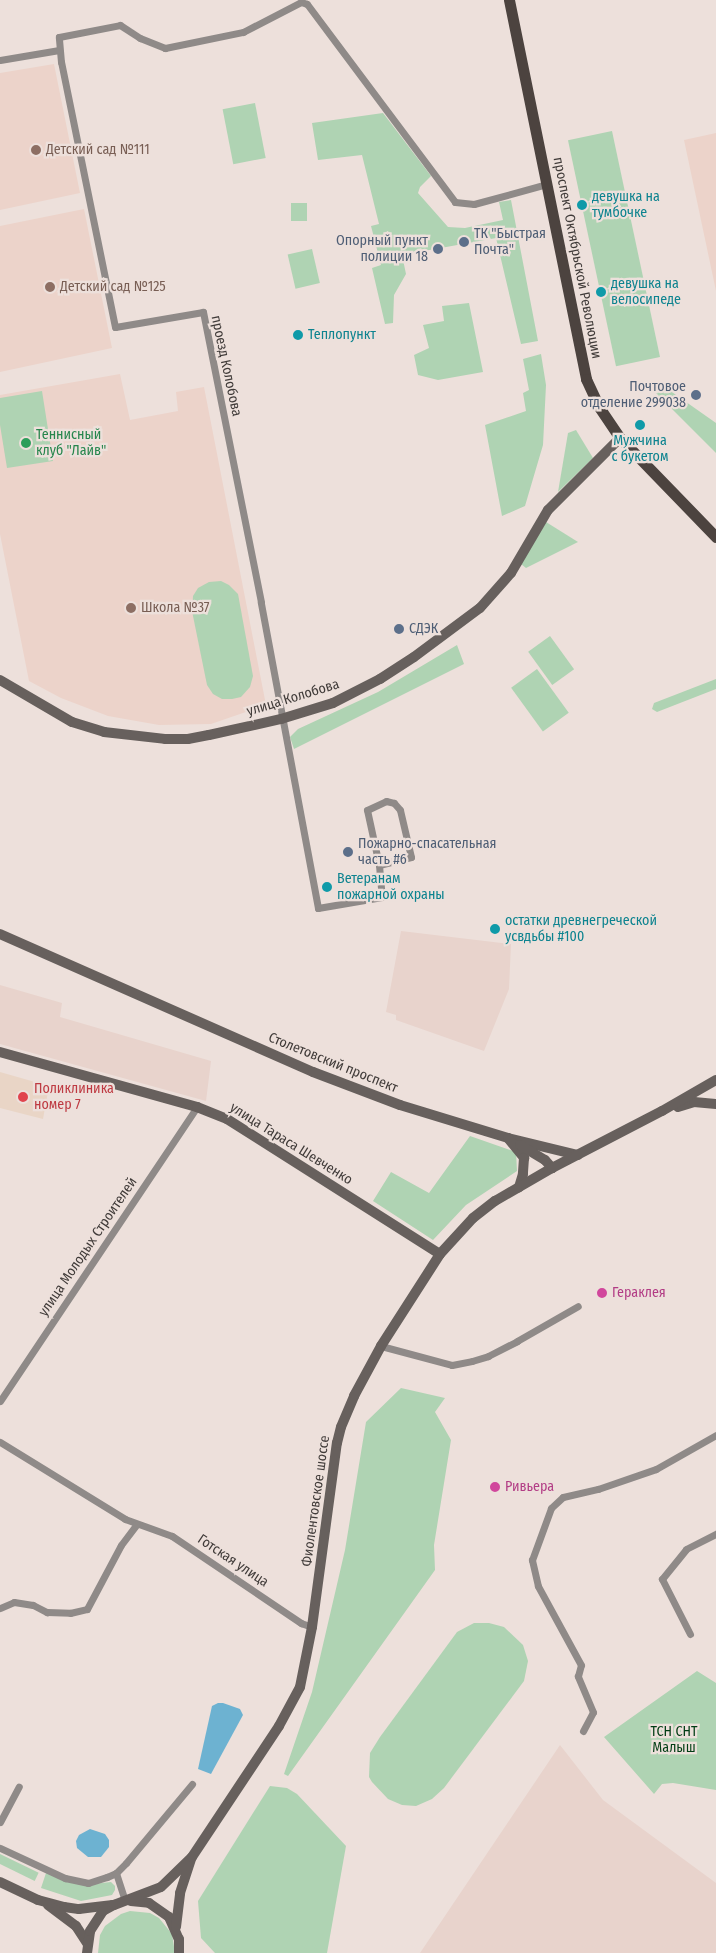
<!DOCTYPE html>
<html>
<head>
<meta charset="utf-8">
<style>
  body { margin:0 }
  #map { position:relative; width:716px; height:1953px; overflow:hidden; background:#ede0db; font-family:"Fira Sans Condensed",sans-serif }
  div>[style] { position:absolute }
  .built>* { inset:0; background:#e8d3cc }
  .education>* { inset:0; background:#ecd3ca }
  .medical>* { inset:0; background:#e9d5c6 }
  .green>* { inset:0; background:#afd3b3; transform-origin:0 0 }
  .water>* { inset:0; background:#6db2d1 }
  .street>* { height:7px; margin:-3.5px; padding:0 3.5px; transform-origin:3.5px; border-radius:3.5px; background:#8f8a88 }
  .secondary>* { height:10px; margin:-5px; padding:0 5px; transform-origin:5px; border-radius:5px; background:#67605d }
  .primary>* { height:11px; margin:-5.5px; padding:0 5.5px; transform-origin:5.5px; border-radius:5.5px; background:#4c433f }
  .dots>* { width:14px; height:14px; translate:-50% -50%; box-sizing:border-box; border:2px solid #ede0db; border-radius:50% }
  span { translate:-50% -50%; white-space:nowrap; text-align:center; line-height:1.15; -webkit-text-stroke:4.5px #ede0db; paint-order:stroke }
  .education-label { font-size:14px; color:#785e54 }
  .left { translate:0 -50%; text-align:left }
  .culture-label { font-size:14px; color:#0d838f }
  .service-label { font-size:14px; color:#4e5e75 }
  .right { translate:-100% -50%; text-align:right }
  .street-label { font-size:14px; color:#403b39 }
  .leisure-label { font-size:14px; color:#27864d }
  .health-label { font-size:14px; color:#be3a42 }
  .hotel-label { font-size:14px; color:#b23c85 }
  .park-label { font-size:14px; color:#013d14 }
</style>
</head>
<body>
<div id="map">
  <div class="built">
    <i style="clip-path:polygon(401px 931px,511px 944px,509px 989px,484px 1051px,396px 1020px,396px 1015px,386px 1012px)"></i>
    <i style="clip-path:polygon(0 985px,62px 1003px,60px 1017px,211px 1061px,206px 1101px,0 1044px)"></i>
    <i style="clip-path:polygon(560px 1745px,603px 1800px,716px 1883px,716px 1953px,420px 1953px)"></i>
  </div>
  <div class="education">
    <i style="clip-path:polygon(54px 64px,80px 193px,0 210px,0 73px)"></i>
    <i style="clip-path:polygon(716px 133px,716px 291px,684px 140px)"></i>
    <i style="clip-path:polygon(84px 209px,112px 348px,0 372px,0 226px)"></i>
    <i style="clip-path:polygon(120px 374px,130px 420px,178px 411px,176px 392px,204px 387px,266px 705px,211px 724px,159px 725px,108px 716px,61px 698px,29px 681px,0 534px,0 395px)"></i>
  </div>
  <div class="medical">
    <i style="clip-path:polygon(0 1072px,49px 1086px,43px 1119px,0 1108px)"></i>
  </div>
  <div class="green">
    <i style="left:255px;top:103px;width:56px;height:33px;rotate:79deg"></i>
    <i style="clip-path:polygon(383px 113px,431px 176px,420px 187px,418px 193px,448px 227px,465px 228px,503px 220px,499px 202px,511px 200px,538px 341px,521px 344px,496px 238px,402px 255px,406px 274px,394px 295px,393px 323px,385px 324px,372px 268px,381px 265px,371px 226px,379px 224px,362px 155px,318px 160px,312px 123px)"></i>
    <i style="left:612px;top:131px;width:231px;height:45px;rotate:78deg"></i>
    <i style="left:291px;top:203px;width:16px;height:18px"></i>
    <i style="left:312px;top:249px;width:35px;height:25px;rotate:77deg"></i>
    <i style="clip-path:polygon(469px 303px,483px 372px,438px 380px,418px 375px,414px 355px,429px 348px,423px 325px,444px 321px,442px 306px)"></i>
    <i style="clip-path:polygon(541px 354px,546px 385px,543px 445px,525px 506px,502px 516px,485px 425px,526px 411px,523px 393px,529px 390px,523px 359px)"></i>
    <i style="clip-path:polygon(669px 390px,716px 423px,716px 453px,656px 393px)"></i>
    <i style="clip-path:polygon(42px 391px,53px 461px,7px 468px,0 425px,0 398px)"></i>
    <i style="clip-path:polygon(576px 430px,593px 458px,558px 492px,568px 433px)"></i>
    <i style="clip-path:polygon(546px 522px,578px 542px,526px 568px,521px 564px)"></i>
    <i style="clip-path:polygon(221px 581px,229px 585px,238px 594px,253px 676px,250px 687px,241px 697px,232px 699px,222px 699px,213px 694px,207px 685px,192px 611px,193px 596px,198px 588px,209px 582px)"></i>
    <i style="left:550px;top:636px;width:41px;height:27px;rotate:54deg"></i>
    <i style="clip-path:polygon(457px 645px,464px 664px,294px 749px,290px 737px,298px 729px,378px 692px)"></i>
    <i style="left:537px;top:669px;width:54px;height:32px;rotate:54deg"></i>
    <i style="clip-path:polygon(716px 679px,716px 689px,657px 712px,652px 709px,654px 703px)"></i>
    <i style="clip-path:polygon(470px 1136px,516px 1152px,517px 1171px,466px 1205px,433px 1240px,373px 1201px,391px 1172px,429px 1193px)"></i>
    <i style="clip-path:polygon(401px 1388px,445px 1398px,435px 1412px,451px 1440px,434px 1545px,435px 1570px,288px 1776px,284px 1774px,312px 1692px,345px 1550px,366px 1422px)"></i>
    <i style="clip-path:polygon(474px 1623px,489px 1623px,504px 1627px,523px 1645px,528px 1661px,524px 1681px,444px 1788px,432px 1799px,416px 1806px,402px 1805px,388px 1799px,372px 1782px,369px 1777px,370px 1753px,380px 1737px,457px 1632px)"></i>
    <i style="clip-path:polygon(697px 1671px,716px 1683px,716px 1790px,673px 1783px,662px 1784px,654px 1794px,604px 1737px)"></i>
    <i style="clip-path:polygon(270px 1786px,287px 1788px,297px 1794px,346px 1846px,327px 1953px,215px 1953px,201px 1938px,198px 1901px)"></i>
    <i style="left:0;top:1854px;width:43px;height:9px;rotate:26deg"></i>
    <i style="clip-path:polygon(46px 1873px,83px 1885px,111px 1882px,115px 1886px,115px 1890px,112px 1895px,81px 1901px,41px 1888px)"></i>
    <i style="clip-path:polygon(130px 1911px,150px 1913px,159px 1918px,172px 1934px,175px 1953px,98px 1953px,100px 1935px,105px 1926px,121px 1914px)"></i>
  </div>
  <div class="water">
    <i style="clip-path:polygon(218px 1703px,223px 1703px,240px 1709px,243px 1715px,211px 1774px,198px 1769px,212px 1706px)"></i>
    <i style="clip-path:polygon(90px 1829px,105px 1834px,109px 1840px,109px 1847px,101px 1857px,88px 1857px,77px 1848px,76px 1841px,79px 1835px)"></i>
  </div>
  <div class="street">
    <i style="left:0;top:60px;width:60px;rotate:-9.6deg"></i>
    <i style="left:379px;top:865px;width:56px;rotate:-102.3deg"></i>
    <i style="left:367px;top:810px;width:21px;rotate:-25deg"></i>
    <i style="left:386px;top:801px;width:8px;rotate:14deg"></i>
    <i style="left:394px;top:803px;width:9px;rotate:49deg"></i>
    <i style="left:400px;top:810px;width:48px;rotate:76.8deg"></i>
    <i style="left:411px;top:857px;width:33px;rotate:166deg"></i>
    <i style="left:379px;top:865px;width:32px;rotate:85deg"></i>
    <i style="left:382px;top:897px;width:65px;rotate:170.2deg"></i>
    <i style="left:318px;top:908px;width:311px;rotate:-100.6deg"></i>
    <i style="left:261px;top:602px;width:296px;rotate:-101.3deg"></i>
    <i style="left:203px;top:312px;width:89px;rotate:170.3deg"></i>
    <i style="left:115px;top:327px;width:270px;rotate:-101.5deg"></i>
    <i style="left:61px;top:62px;width:25px;rotate:-95deg"></i>
    <i style="left:59px;top:37px;width:62px;rotate:-11.1deg"></i>
    <i style="left:120px;top:25px;width:24px;rotate:33deg"></i>
    <i style="left:140px;top:38px;width:27px;rotate:22deg"></i>
    <i style="left:165px;top:48px;width:80px;rotate:-11.6deg"></i>
    <i style="left:243px;top:32px;width:65px;rotate:-27.3deg"></i>
    <i style="left:301px;top:2px;width:6px;rotate:18deg"></i>
    <i style="left:307px;top:4px;width:247px;rotate:53.2deg"></i>
    <i style="left:455px;top:202px;width:19px;rotate:6deg"></i>
    <i style="left:474px;top:204px;width:76px;rotate:-15.3deg"></i>
    <i style="left:381px;top:1346px;width:73px;rotate:15deg"></i>
    <i style="left:452px;top:1365px;width:20px;rotate:-11deg"></i>
    <i style="left:472px;top:1361px;width:17px;rotate:-17deg"></i>
    <i style="left:488px;top:1356px;width:33px;rotate:-27deg"></i>
    <i style="left:517px;top:1341px;width:70px;rotate:-29.8deg"></i>
    <i style="left:0;top:1401px;width:354px;rotate:-56.2deg"></i>
    <i style="left:0;top:1442px;width:147px;rotate:31.6deg"></i>
    <i style="left:125px;top:1519px;width:50px;rotate:19.9deg"></i>
    <i style="left:172px;top:1536px;width:156px;rotate:34deg"></i>
    <i style="left:301px;top:1623px;width:12px;rotate:20deg"></i>
    <i style="left:0;top:1608px;width:15px;rotate:-23deg"></i>
    <i style="left:14px;top:1602px;width:19px;rotate:9deg"></i>
    <i style="left:33px;top:1605px;width:16px;rotate:27deg"></i>
    <i style="left:47px;top:1612px;width:23px;rotate:2deg"></i>
    <i style="left:70px;top:1613px;width:17px;rotate:-13deg"></i>
    <i style="left:87px;top:1609px;width:72px;rotate:-62deg"></i>
    <i style="left:121px;top:1545px;width:25px;rotate:-53deg"></i>
    <i style="left:690px;top:1634px;width:62px;rotate:-117deg"></i>
    <i style="left:662px;top:1579px;width:38px;rotate:-51deg"></i>
    <i style="left:686px;top:1549px;width:34px;rotate:-27deg"></i>
    <i style="left:583px;top:1731px;width:21px;rotate:-62deg"></i>
    <i style="left:593px;top:1712px;width:39px;rotate:-113deg"></i>
    <i style="left:578px;top:1676px;width:11px;rotate:-75deg"></i>
    <i style="left:581px;top:1665px;width:90px;rotate:-118.6deg"></i>
    <i style="left:538px;top:1586px;width:27px;rotate:-103deg"></i>
    <i style="left:532px;top:1560px;width:55px;rotate:-69.9deg"></i>
    <i style="left:551px;top:1508px;width:16px;rotate:-43deg"></i>
    <i style="left:563px;top:1497px;width:36px;rotate:-13deg"></i>
    <i style="left:598px;top:1489px;width:61px;rotate:-19deg"></i>
    <i style="left:656px;top:1469px;width:69px;rotate:-29.5deg"></i>
    <i style="left:0;top:1822px;width:40px;rotate:-62deg"></i>
    <i style="left:0;top:1848px;width:72px;rotate:24.8deg"></i>
    <i style="left:65px;top:1878px;width:24px;rotate:12deg"></i>
    <i style="left:88px;top:1883px;width:20px;rotate:-18deg"></i>
    <i style="left:107px;top:1877px;width:10px;rotate:-24deg"></i>
    <i style="left:116px;top:1873px;width:14px;rotate:-45deg"></i>
    <i style="left:126px;top:1863px;width:103px;rotate:-50.1deg"></i>
    <i style="left:116px;top:1873px;width:29px;rotate:72deg"></i>
  </div>
  <div class="secondary">
    <i style="left:0;top:680px;width:83px;rotate:30.3deg"></i>
    <i style="left:72px;top:722px;width:34px;rotate:17deg"></i>
    <i style="left:104px;top:732px;width:61px;rotate:6.5deg"></i>
    <i style="left:165px;top:739px;width:23px"></i>
    <i style="left:188px;top:739px;width:21px;rotate:-11deg"></i>
    <i style="left:209px;top:735px;width:74px;rotate:-12.5deg"></i>
    <i style="left:281px;top:719px;width:54px;rotate:-17.1deg"></i>
    <i style="left:333px;top:703px;width:53px;rotate:-27.1deg"></i>
    <i style="left:380px;top:679px;width:40px;rotate:-32.9deg"></i>
    <i style="left:414px;top:657px;width:82px;rotate:-36.6deg"></i>
    <i style="left:480px;top:608px;width:47px;rotate:-48.5deg"></i>
    <i style="left:511px;top:573px;width:73px;rotate:-59.6deg"></i>
    <i style="left:548px;top:510px;width:102px;rotate:-45deg"></i>
    <i style="left:0;top:934px;width:342px;rotate:23.8deg"></i>
    <i style="left:313px;top:1072px;width:93px;rotate:20.8deg"></i>
    <i style="left:400px;top:1105px;width:113px;rotate:17deg"></i>
    <i style="left:508px;top:1138px;width:72px;rotate:13.7deg"></i>
    <i style="left:0;top:1052px;width:205px;rotate:15.6deg"></i>
    <i style="left:197px;top:1107px;width:32px;rotate:22deg"></i>
    <i style="left:227px;top:1119px;width:252px;rotate:32.4deg"></i>
    <i style="left:678px;top:1107px;width:17px;rotate:-17deg"></i>
    <i style="left:694px;top:1102px;width:22px;rotate:5deg"></i>
    <i style="left:508px;top:1138px;width:26px;rotate:51deg"></i>
    <i style="left:524px;top:1158px;width:16px;rotate:94deg"></i>
    <i style="left:523px;top:1174px;width:14px;rotate:107deg"></i>
    <i style="left:520px;top:1145px;width:29px;rotate:31deg"></i>
    <i style="left:545px;top:1160px;width:11px;rotate:49deg"></i>
    <i style="left:0;top:1882px;width:42px;rotate:25.3deg"></i>
    <i style="left:38px;top:1900px;width:27px;rotate:15deg"></i>
    <i style="left:64px;top:1907px;width:15px;rotate:8deg"></i>
    <i style="left:79px;top:1909px;width:32px;rotate:-7deg"></i>
    <i style="left:131px;top:1901px;width:18px;rotate:6deg"></i>
    <i style="left:149px;top:1903px;width:24px;rotate:35deg"></i>
    <i style="left:169px;top:1917px;width:24px;rotate:66deg"></i>
    <i style="left:179px;top:1939px;width:14px;rotate:90deg"></i>
    <i style="left:48px;top:1905px;width:35px;rotate:37deg"></i>
    <i style="left:76px;top:1926px;width:20px;rotate:57deg"></i>
    <i style="left:176px;top:1927px;width:34px;rotate:-83deg"></i>
    <i style="left:180px;top:1893px;width:35px;rotate:-72deg"></i>
    <i style="left:87px;top:1953px;width:22px;rotate:-82deg"></i>
    <i style="left:90px;top:1931px;width:24px;rotate:-57deg"></i>
    <i style="left:103px;top:1911px;width:13px;rotate:-29deg"></i>
    <i style="left:114px;top:1905px;width:50px;rotate:-21deg"></i>
    <i style="left:161px;top:1887px;width:43px;rotate:-44.1deg"></i>
    <i style="left:192px;top:1857px;width:157px;rotate:-56.4deg"></i>
    <i style="left:279px;top:1726px;width:44px;rotate:-61.7deg"></i>
    <i style="left:300px;top:1687px;width:61px;rotate:-78.7deg"></i>
    <i style="left:312px;top:1627px;width:186px;rotate:-82.3deg"></i>
    <i style="left:337px;top:1443px;width:16px;rotate:-76deg"></i>
    <i style="left:341px;top:1427px;width:34px;rotate:-67deg"></i>
    <i style="left:354px;top:1396px;width:57px;rotate:-61.6deg"></i>
    <i style="left:381px;top:1346px;width:109px;rotate:-57.3deg"></i>
    <i style="left:440px;top:1254px;width:49px;rotate:-47.5deg"></i>
    <i style="left:473px;top:1218px;width:28px;rotate:-38deg"></i>
    <i style="left:495px;top:1201px;width:66px;rotate:-30.1deg"></i>
    <i style="left:552px;top:1168px;width:124px;rotate:-27.4deg"></i>
    <i style="left:662px;top:1111px;width:62px;rotate:-29.9deg"></i>
  </div>
  <div class="primary">
    <i style="left:509px;top:0;width:387px;rotate:78.5deg"></i>
    <i style="left:586px;top:379px;width:31px;rotate:65deg"></i>
    <i style="left:599px;top:407px;width:37px;rotate:56deg"></i>
    <i style="left:620px;top:438px;width:138px;rotate:45.9deg"></i>
  </div>
  <div class="dots">
    <i style="left:36px;top:150px;background:#8d6e63"></i>
    <i style="left:582px;top:205px;background:#0f9aa8"></i>
    <i style="left:464px;top:242px;background:#5c6f8a"></i>
    <i style="left:438px;top:249px;background:#5c6f8a"></i>
    <i style="left:50px;top:287px;background:#8d6e63"></i>
    <i style="left:601px;top:292px;background:#0f9aa8"></i>
    <i style="left:298px;top:335px;background:#0f9aa8"></i>
    <i style="left:696px;top:395px;background:#5c6f8a"></i>
    <i style="left:640px;top:425px;background:#0f9aa8"></i>
    <i style="left:26px;top:443px;background:#2e9e5b"></i>
    <i style="left:131px;top:608px;background:#8d6e63"></i>
    <i style="left:399px;top:629px;background:#5c6f8a"></i>
    <i style="left:348px;top:852px;background:#5c6f8a"></i>
    <i style="left:327px;top:887px;background:#0f9aa8"></i>
    <i style="left:495px;top:929px;background:#0f9aa8"></i>
    <i style="left:23px;top:1097px;background:#e0444e"></i>
    <i style="left:602px;top:1293px;background:#d1479c"></i>
    <i style="left:495px;top:1487px;background:#d1479c"></i>
  </div>
  <div class="education-label">
    <span class="left" style="left:46px;top:150px">Детский сад №111</span>
    <span class="left" style="left:60px;top:287px">Детский сад №125</span>
    <span class="left" style="left:141px;top:608px">Школа №37</span>
  </div>
  <div class="culture-label">
    <span class="left" style="left:592px;top:205px">девушка на<br>тумбочке</span>
    <span class="left" style="left:611px;top:292px">девушка на<br>велосипеде</span>
    <span class="left" style="left:308px;top:335px">Теплопункт</span>
    <span style="left:640px;top:449px">Мужчина<br>с букетом</span>
    <span class="left" style="left:337px;top:887px">Ветеранам<br>пожарной охраны</span>
    <span class="left" style="left:505px;top:929px">остатки древнегреческой<br>усвдьбы #100</span>
  </div>
  <div class="service-label">
    <span class="left" style="left:474px;top:242px">ТК "Быстрая<br>Почта"</span>
    <span class="right" style="left:428px;top:249px">Опорный пункт<br>полиции 18</span>
    <span class="right" style="left:686px;top:395px">Почтовое<br>отделение 299038</span>
    <span class="left" style="left:409px;top:629px">СДЭК</span>
    <span class="left" style="left:358px;top:852px">Пожарно-спасательная<br>часть #6</span>
  </div>
  <div class="street-label">
    <span style="left:577px;top:258px;rotate:79deg">проспект Октябрьской Революции</span>
    <span style="left:226px;top:366px;rotate:78deg">проезд Колобова</span>
    <span style="left:293px;top:698px;rotate:-17deg">улица Колобова</span>
    <span style="left:333px;top:1063px;rotate:22deg">Столетовский проспект</span>
    <span style="left:291px;top:1144px;rotate:32deg">улица Тараса Шевченко</span>
    <span style="left:88px;top:1247px;rotate:-56deg">улица Молодых Строителей</span>
    <span style="left:316px;top:1501px;rotate:-82deg">Фиолентовское шоссе</span>
    <span style="left:233px;top:1561px;rotate:34deg">Готская улица</span>
  </div>
  <div class="leisure-label">
    <span class="left" style="left:36px;top:443px">Теннисный<br>клуб "Лайв"</span>
  </div>
  <div class="health-label">
    <span class="left" style="left:34px;top:1097px">Поликлиника<br>номер 7</span>
  </div>
  <div class="hotel-label">
    <span class="left" style="left:612px;top:1293px">Гераклея</span>
    <span class="left" style="left:505px;top:1487px">Ривьера</span>
  </div>
  <div class="park-label">
    <span style="left:674px;top:1740px">ТСН СНТ<br>Малыш</span>
  </div>
</div>
</body>
</html>
